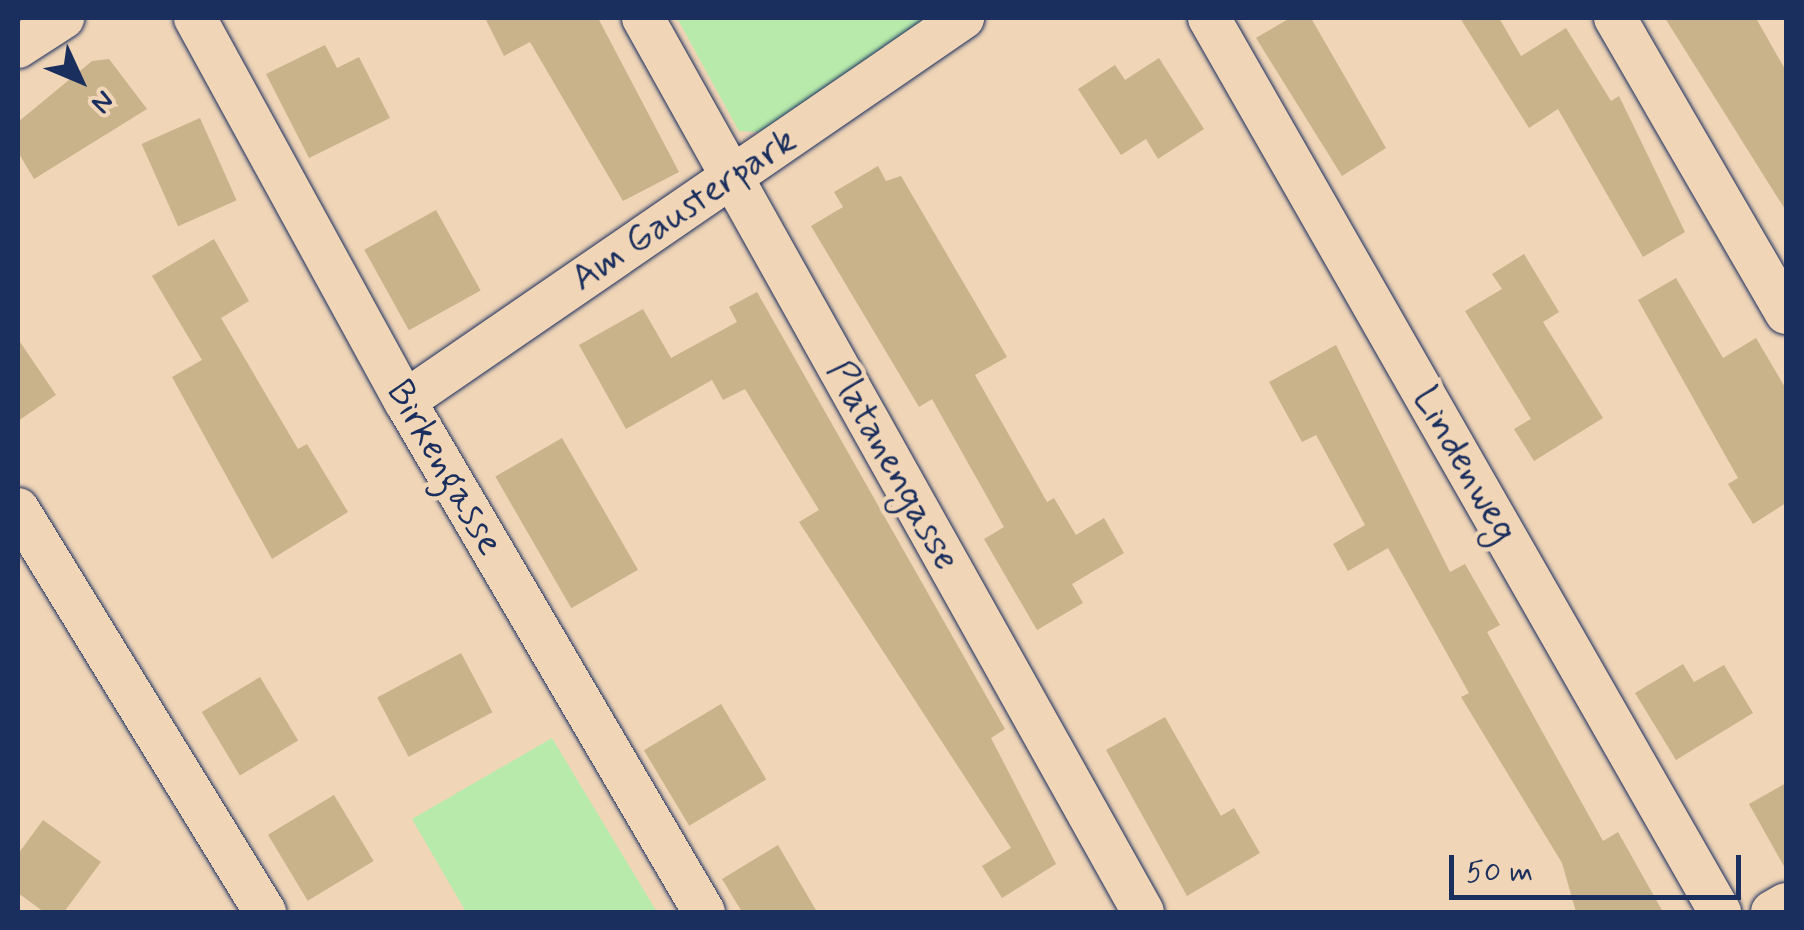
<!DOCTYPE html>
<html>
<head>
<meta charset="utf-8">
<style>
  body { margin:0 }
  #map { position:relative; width:1804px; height:930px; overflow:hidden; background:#f0d5b7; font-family:Mynerve,sans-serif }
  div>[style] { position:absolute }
  .green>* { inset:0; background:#b8ebab }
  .building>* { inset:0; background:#c8b38a; transform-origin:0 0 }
  .roads { filter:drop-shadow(0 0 2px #1b2f5e) drop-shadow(0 0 2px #1b2f5e) }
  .street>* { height:42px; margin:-21px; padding:0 21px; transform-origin:21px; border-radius:21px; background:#f0d5b7 }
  span { translate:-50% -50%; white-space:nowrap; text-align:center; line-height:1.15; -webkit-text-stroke:9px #f0d5b7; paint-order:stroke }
  .street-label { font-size:38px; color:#1b2f5e }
  .frame { position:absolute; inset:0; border:20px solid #1b2f5e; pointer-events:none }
  .north { position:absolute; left:30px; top:30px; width:100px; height:100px; -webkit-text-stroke:8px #f0d5b7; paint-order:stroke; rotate:134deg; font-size:28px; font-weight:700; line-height:40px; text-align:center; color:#1b2f5e }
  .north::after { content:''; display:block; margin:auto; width:35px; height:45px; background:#1b2f5e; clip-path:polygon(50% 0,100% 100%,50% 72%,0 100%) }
  .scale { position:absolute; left:1449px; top:855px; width:292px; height:45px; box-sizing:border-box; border:5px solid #1b2f5e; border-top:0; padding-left:12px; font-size:30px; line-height:35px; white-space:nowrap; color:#1b2f5e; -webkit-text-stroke:8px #f0d5b7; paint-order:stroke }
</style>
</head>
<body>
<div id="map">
  <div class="green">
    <i style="clip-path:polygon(677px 18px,943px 18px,774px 133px,739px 131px)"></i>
    <i style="clip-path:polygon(552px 738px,657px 912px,466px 912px,412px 819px)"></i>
  </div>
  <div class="building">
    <i style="clip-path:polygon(485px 18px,598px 18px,679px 172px,623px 201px,530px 42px,504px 56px)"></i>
    <i style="clip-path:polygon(1290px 18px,1311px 18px,1386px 148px,1342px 176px,1256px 38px)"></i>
    <i style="clip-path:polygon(1460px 18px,1499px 18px,1521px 56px,1566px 28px,1611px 101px,1619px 96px,1685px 232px,1643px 257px,1558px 109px,1529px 128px)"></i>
    <i style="clip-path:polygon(1665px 18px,1756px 18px,1786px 71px,1786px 211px)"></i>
    <i style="clip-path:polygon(325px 45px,337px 68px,359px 57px,390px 118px,309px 158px,266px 74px)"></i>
    <i style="clip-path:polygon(1159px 58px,1204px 129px,1158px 159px,1146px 139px,1121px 155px,1078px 89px,1115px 65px,1125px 80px)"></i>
    <i style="clip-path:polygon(109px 59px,147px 109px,34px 179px,18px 152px,18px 122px,92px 61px)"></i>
    <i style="left:200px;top:118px;width:90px;height:64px;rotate:66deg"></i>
    <i style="clip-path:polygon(878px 166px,886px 181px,901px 176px,1007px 357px,975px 375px,1047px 502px,1054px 498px,1076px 535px,1104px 518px,1124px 553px,1072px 584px,1083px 603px,1037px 630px,984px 539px,1004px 527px,932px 399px,919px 407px,811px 226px,843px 207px,834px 192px)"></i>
    <i style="left:436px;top:210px;width:92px;height:82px;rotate:61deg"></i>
    <i style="clip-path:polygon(214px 239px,249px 301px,221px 318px,298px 449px,307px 444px,348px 512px,272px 559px,172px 377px,202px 360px,152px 276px)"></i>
    <i style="clip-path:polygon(1524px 254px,1559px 312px,1543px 322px,1603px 418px,1534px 461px,1514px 429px,1531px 419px,1465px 311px,1502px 289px,1492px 274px)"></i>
    <i style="clip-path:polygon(1676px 278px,1723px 358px,1756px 338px,1786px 389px,1786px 503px,1753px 524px,1728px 484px,1738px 478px,1638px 300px)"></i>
    <i style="clip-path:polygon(757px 292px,1005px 729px,991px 738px,1056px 864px,1002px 898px,982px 866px,1011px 848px,799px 522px,819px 510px,745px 389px,723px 400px,712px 380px,626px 429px,579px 345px,643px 309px,671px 358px,737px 322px,729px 307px)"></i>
    <i style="clip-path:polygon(18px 339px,56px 395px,18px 421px)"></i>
    <i style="clip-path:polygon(1336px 345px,1450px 572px,1465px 564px,1500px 625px,1487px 632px,1603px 841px,1618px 832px,1663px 912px,1576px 912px,1562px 863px,1461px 697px,1469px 693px,1388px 548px,1348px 571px,1333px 544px,1365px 525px,1316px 435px,1302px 442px,1269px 382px)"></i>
    <i style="left:562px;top:438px;width:152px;height:77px;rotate:60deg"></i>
    <i style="left:461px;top:653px;width:67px;height:95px;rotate:62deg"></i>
    <i style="clip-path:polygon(1683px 664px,1694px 682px,1724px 665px,1753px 713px,1676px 760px,1635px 693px)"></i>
    <i style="left:260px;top:677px;width:74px;height:68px;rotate:59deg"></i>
    <i style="left:721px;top:704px;width:88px;height:90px;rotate:59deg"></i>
    <i style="clip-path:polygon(1165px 717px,1221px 816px,1234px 808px,1260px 853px,1187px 896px,1106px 750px)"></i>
    <i style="clip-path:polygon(1786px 783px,1786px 870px,1749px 804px)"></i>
    <i style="left:334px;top:795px;width:77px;height:77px;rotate:59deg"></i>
    <i style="clip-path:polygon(43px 820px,101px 862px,64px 912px,44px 912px,18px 893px,18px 854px)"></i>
    <i style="clip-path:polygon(778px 845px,817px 912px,742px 912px,722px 879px)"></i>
  </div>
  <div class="roads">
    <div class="street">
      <i style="left:195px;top:18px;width:437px;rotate:61.3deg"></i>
      <i style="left:405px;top:401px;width:592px;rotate:59.67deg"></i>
      <i style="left:643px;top:18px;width:1024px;rotate:60.78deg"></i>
      <i style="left:1209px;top:18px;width:1030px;rotate:60.25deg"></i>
      <i style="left:1615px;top:18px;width:341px;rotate:59.9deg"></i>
      <i style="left:18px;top:47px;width:54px;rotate:-32.8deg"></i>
      <i style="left:405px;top:401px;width:677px;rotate:-34.46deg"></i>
      <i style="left:18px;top:509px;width:473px;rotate:58.5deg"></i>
      <i style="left:1772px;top:912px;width:16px;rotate:-30deg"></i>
    </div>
  </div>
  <div class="street-label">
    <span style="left:684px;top:210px;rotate:-34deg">Am Gausterpark</span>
    <span style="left:1464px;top:465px;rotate:60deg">Lindenweg</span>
    <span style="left:892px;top:466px;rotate:61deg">Platanengasse</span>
    <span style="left:444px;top:468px;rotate:60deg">Birkengasse</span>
  </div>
  <div class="frame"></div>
  <div class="north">N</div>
  <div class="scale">50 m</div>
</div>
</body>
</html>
